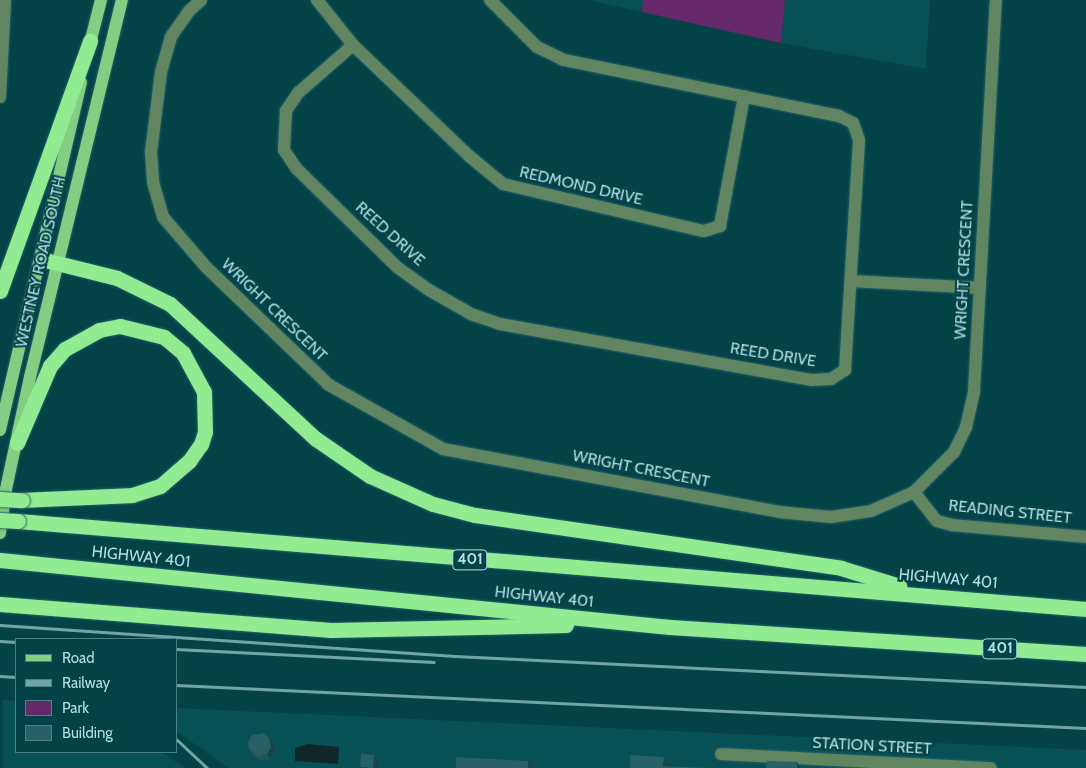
<!DOCTYPE html>
<html>
<head>
<meta charset="utf-8">
<style>
  body { margin:0 }
  #map { position:relative; width:1086px; height:768px; overflow:hidden; background:#034348; font-family:Cabin,sans-serif }
  div>[style] { position:absolute }
  .built>* { inset:0; background:#075056 }
  .green>* { inset:0; background:#662a6b }
  .water>* { inset:0; background:#0f2729 }
  .roads { filter:drop-shadow(0 0 1px #266267) drop-shadow(0 0 1px #266267) }
  .minor>* { height:12px; margin:-6px; padding:0 6px; transform-origin:6px; border-radius:6px; background:#628561 }
  .major>* { height:12px; margin:-6px; padding:0 6px; transform-origin:6px; border-radius:6px; background:#84ce83 }
  .highway>* { height:15px; margin:-7.5px; padding:0 7.5px; transform-origin:7.5px; border-radius:7.5px; background:#91eb91 }
  .rail>* { height:3px; margin:-1.5px; padding:0 1.5px; transform-origin:1.5px; border-radius:1.5px; background:#6fa4a9 }
  .bridges { filter:drop-shadow(0 0 1px #266267) drop-shadow(0 0 1px #266267) }
  .highway-bridge>* { height:15px; margin:-7.5px; padding:0 7.5px; transform-origin:7.5px; border-radius:7.5px; background:#91eb91 }
  .wall>* { inset:0; background:#225359 }
  .shaded-wall>* { inset:0; background:#1b4448 }
  .building>* { inset:0; background:#276167; transform-origin:0 0 }
  span { translate:-50% -50%; white-space:nowrap; text-align:center; line-height:1.15; -webkit-text-stroke:4px #034348; paint-order:stroke }
  .shield-label span { padding:1px 4px; background:#034348; border:1px solid; border-radius:4px; -webkit-text-stroke-width:0 }
  .shield-label { font-size:15px; color:#b1dfe4; font-weight:700 }
  .street-label { font-size:16px; color:#b1dfe4 }
  .legend { position:absolute; left:15px; top:638px; width:162px; height:115px; box-sizing:border-box; background:#034348; border:1px solid #498186; margin:0; padding:6px 9px; list-style:none; font-size:15px; color:#b1dfe4 }
  .legend li { display:flex; align-items:center; gap:10px; height:25px }
  .legend b { width:25px; border:1px solid #498186 }
</style>
</head>
<body>
<div id="map">
  <div class="built">
    <i style="clip-path:polygon(589px 0,643px 0,642px 12px)"></i>
    <i style="clip-path:polygon(785px 0,930px 0,926px 69px,781px 43px)"></i>
    <i style="clip-path:polygon(3px 700px,16px 701px,16px 752px,162px 752px,185px 768px,3px 768px)"></i>
    <i style="clip-path:polygon(176px 708px,1086px 750px,1086px 768px,229px 768px,176px 731px)"></i>
  </div>
  <div class="green">
    <i style="clip-path:polygon(643px 0,785px 0,781px 43px,642px 12px)"></i>
  </div>
  <div class="water">
    <i style="clip-path:polygon(308px 744px,339px 747px,338px 764px,295px 761px,295px 748px)"></i>
  </div>
  <div class="roads">
    <div class="minor">
      <i style="left:201px;top:0;width:16px;rotate:137deg"></i>
      <i style="left:189px;top:11px;width:32px;rotate:125deg"></i>
      <i style="left:171px;top:37px;width:36px;rotate:106deg"></i>
      <i style="left:161px;top:72px;width:81px;rotate:97.1deg"></i>
      <i style="left:151px;top:152px;width:30px;rotate:86deg"></i>
      <i style="left:153px;top:182px;width:36px;rotate:74deg"></i>
      <i style="left:163px;top:217px;width:66px;rotate:49.3deg"></i>
      <i style="left:206px;top:267px;width:170px;rotate:43.8deg"></i>
      <i style="left:329px;top:385px;width:131px;rotate:29.3deg"></i>
      <i style="left:443px;top:449px;width:342px;rotate:10.6deg"></i>
      <i style="left:779px;top:512px;width:52px;rotate:5.5deg"></i>
      <i style="left:831px;top:517px;width:40px;rotate:-8.5deg"></i>
      <i style="left:871px;top:511px;width:47px;rotate:-23.8deg"></i>
      <i style="left:914px;top:492px;width:57px;rotate:-45deg"></i>
      <i style="left:954px;top:452px;width:28px;rotate:-64deg"></i>
      <i style="left:966px;top:427px;width:37px;rotate:-77deg"></i>
      <i style="left:974px;top:391px;width:392px;rotate:-86.8deg"></i>
      <i style="left:317px;top:0;width:58px;rotate:51.3deg"></i>
      <i style="left:353px;top:45px;width:161px;rotate:43.7deg"></i>
      <i style="left:469px;top:156px;width:44px;rotate:39.5deg"></i>
      <i style="left:503px;top:184px;width:206px;rotate:13.2deg"></i>
      <i style="left:704px;top:231px;width:17px;rotate:-17deg"></i>
      <i style="left:720px;top:226px;width:132px;rotate:-79.5deg"></i>
      <i style="left:353px;top:45px;width:73px;rotate:138.9deg"></i>
      <i style="left:298px;top:93px;width:22px;rotate:124deg"></i>
      <i style="left:286px;top:111px;width:39px;rotate:93deg"></i>
      <i style="left:284px;top:150px;width:23px;rotate:56deg"></i>
      <i style="left:297px;top:169px;width:140px;rotate:44.4deg"></i>
      <i style="left:397px;top:267px;width:39px;rotate:36deg"></i>
      <i style="left:429px;top:290px;width:48px;rotate:29.7deg"></i>
      <i style="left:471px;top:314px;width:31px;rotate:19deg"></i>
      <i style="left:500px;top:324px;width:317px;rotate:10.2deg"></i>
      <i style="left:812px;top:380px;width:19px;rotate:-3deg"></i>
      <i style="left:831px;top:379px;width:17px;rotate:-33deg"></i>
      <i style="left:845px;top:370px;width:230px;rotate:-86.5deg"></i>
      <i style="left:859px;top:140px;width:18px;rotate:-109deg"></i>
      <i style="left:853px;top:123px;width:16px;rotate:-153deg"></i>
      <i style="left:839px;top:116px;width:281px;rotate:-168.5deg"></i>
      <i style="left:564px;top:60px;width:30px;rotate:-154deg"></i>
      <i style="left:537px;top:47px;width:66px;rotate:-135deg"></i>
      <i style="left:0;top:97px;width:97px;rotate:-87deg"></i>
      <i style="left:852px;top:281px;width:128px;rotate:3.1deg"></i>
      <i style="left:914px;top:492px;width:37px;rotate:52deg"></i>
      <i style="left:937px;top:521px;width:16px;rotate:15deg"></i>
      <i style="left:952px;top:525px;width:135px;rotate:5.1deg"></i>
      <i style="left:721px;top:754px;width:270px;rotate:3deg"></i>
    </div>
    <div class="major">
      <i style="left:88px;top:51px;width:53px;rotate:-75.7deg"></i>
      <i style="left:0;top:430px;width:357px;rotate:-76.9deg"></i>
      <i style="left:0;top:533px;width:44px;rotate:-82.2deg"></i>
      <i style="left:6px;top:489px;width:115px;rotate:-77.9deg"></i>
      <i style="left:30px;top:377px;width:388px;rotate:-76.3deg"></i>
    </div>
    <div class="highway">
      <i style="left:41px;top:259px;width:78px;rotate:14deg"></i>
      <i style="left:117px;top:278px;width:59px;rotate:26.1deg"></i>
      <i style="left:170px;top:304px;width:199px;rotate:42.8deg"></i>
      <i style="left:316px;top:439px;width:65px;rotate:34.4deg"></i>
      <i style="left:370px;top:476px;width:69px;rotate:24deg"></i>
      <i style="left:433px;top:504px;width:43px;rotate:14.7deg"></i>
      <i style="left:475px;top:515px;width:370px;rotate:8.2deg"></i>
      <i style="left:841px;top:568px;width:61px;rotate:17.2deg"></i>
      <i style="left:0;top:291px;width:266px;rotate:-70.2deg"></i>
      <i style="left:17px;top:443px;width:84px;rotate:-66.8deg"></i>
      <i style="left:50px;top:366px;width:23px;rotate:-49deg"></i>
      <i style="left:65px;top:349px;width:39px;rotate:-29deg"></i>
      <i style="left:99px;top:330px;width:21px;rotate:-11deg"></i>
      <i style="left:120px;top:326px;width:45px;rotate:14deg"></i>
      <i style="left:164px;top:337px;width:25px;rotate:40deg"></i>
      <i style="left:183px;top:353px;width:44px;rotate:61.7deg"></i>
      <i style="left:204px;top:392px;width:40px;rotate:88.6deg"></i>
      <i style="left:205px;top:432px;width:13px;rotate:108deg"></i>
      <i style="left:201px;top:444px;width:21px;rotate:125deg"></i>
      <i style="left:189px;top:461px;width:38px;rotate:139deg"></i>
      <i style="left:160px;top:486px;width:29px;rotate:162deg"></i>
      <i style="left:132px;top:495px;width:110px;rotate:177.4deg"></i>
      <i style="left:18px;top:521px;width:1072px;rotate:4.71deg"></i>
      <i style="left:0;top:560px;width:673px;rotate:5.71deg"></i>
      <i style="left:670px;top:627px;width:417px;rotate:3.7deg"></i>
      <i style="left:0;top:604px;width:332px;rotate:4.5deg"></i>
      <i style="left:331px;top:630px;width:235px;rotate:-1.2deg"></i>
    </div>
  </div>
  <div class="rail">
    <i style="left:0;top:625px;width:456px;rotate:3.9deg"></i>
    <i style="left:455px;top:656px;width:632px;rotate:2.81deg"></i>
    <i style="left:0;top:641px;width:16px;rotate:4deg"></i>
    <i style="left:176px;top:649px;width:258px;rotate:2.9deg"></i>
    <i style="left:0;top:676px;width:16px;rotate:4deg"></i>
    <i style="left:176px;top:685px;width:911px;rotate:2.71deg"></i>
    <i style="left:176px;top:739px;width:42px;rotate:43.1deg"></i>
  </div>
  <div class="bridges">
    <div class="highway-bridge">
      <i style="left:0;top:499px;width:22px;rotate:3deg"></i>
      <i style="left:0;top:520px;width:18px;rotate:3deg"></i>
    </div>
  </div>
  <div class="wall">
    <i style="clip-path:polygon(273px 743px,275px 752px,270px 759px,261px 761px,252px 755px,249px 749px)"></i>
  </div>
  <div class="shaded-wall">
    <i style="clip-path:polygon(269px 738px,273px 743px,275px 752px,270px 759px,267px 754px)"></i>
    <i style="clip-path:polygon(374px 755px,378px 760px,378px 768px,374px 768px)"></i>
    <i style="clip-path:polygon(664px 757px,671px 767px,663px 766px)"></i>
    <i style="clip-path:polygon(528px 761px,533px 768px,528px 768px)"></i>
    <i style="clip-path:polygon(797px 762px,801px 768px,797px 768px)"></i>
  </div>
  <div class="building">
    <i style="clip-path:polygon(263px 733px,269px 738px,271px 747px,267px 754px,258px 756px,249px 749px,248px 742px,252px 735px)"></i>
    <i style="left:361px;top:754px;width:13px;height:13px;rotate:4deg"></i>
    <i style="clip-path:polygon(630px 755px,664px 757px,663px 766px,707px 768px,630px 768px)"></i>
    <i style="clip-path:polygon(456px 757px,528px 761px,528px 768px,456px 768px)"></i>
    <i style="clip-path:polygon(767px 761px,797px 762px,797px 768px,766px 768px)"></i>
  </div>
  <div class="shield-label">
    <span style="left:470px;top:560px">401</span>
    <span style="left:1000px;top:649px">401</span>
  </div>
  <div class="street-label">
    <span style="left:581px;top:186px;rotate:13deg">REDMOND DRIVE</span>
    <span style="left:390px;top:234px;rotate:42deg">REED DRIVE</span>
    <span style="left:41px;top:262px;rotate:-77deg">WESTNEY ROAD SOUTH</span>
    <span style="left:964px;top:270px;rotate:-87deg">WRIGHT CRESCENT</span>
    <span style="left:274px;top:310px;rotate:44deg">WRIGHT CRESCENT</span>
    <span style="left:773px;top:355px;rotate:9deg">REED DRIVE</span>
    <span style="left:641px;top:469px;rotate:11deg">WRIGHT CRESCENT</span>
    <span style="left:1010px;top:512px;rotate:6deg">READING STREET</span>
    <span style="left:141px;top:557px;rotate:6deg">HIGHWAY 401</span>
    <span style="left:948px;top:579px;rotate:5deg">HIGHWAY 401</span>
    <span style="left:544px;top:597px;rotate:6deg">HIGHWAY 401</span>
    <span style="left:872px;top:746px;rotate:3deg">STATION STREET</span>
  </div>
  <ul class="legend">
  <li><b style="height:6px;background:#84ce83"></b>Road</li>
  <li><b style="height:6px;background:#6fa4a9"></b>Railway</li>
  <li><b style="height:14px;background:#662a6b"></b>Park</li>
  <li><b style="height:14px;background:#276167"></b>Building</li>
  </ul>
</div>
</body>
</html>
